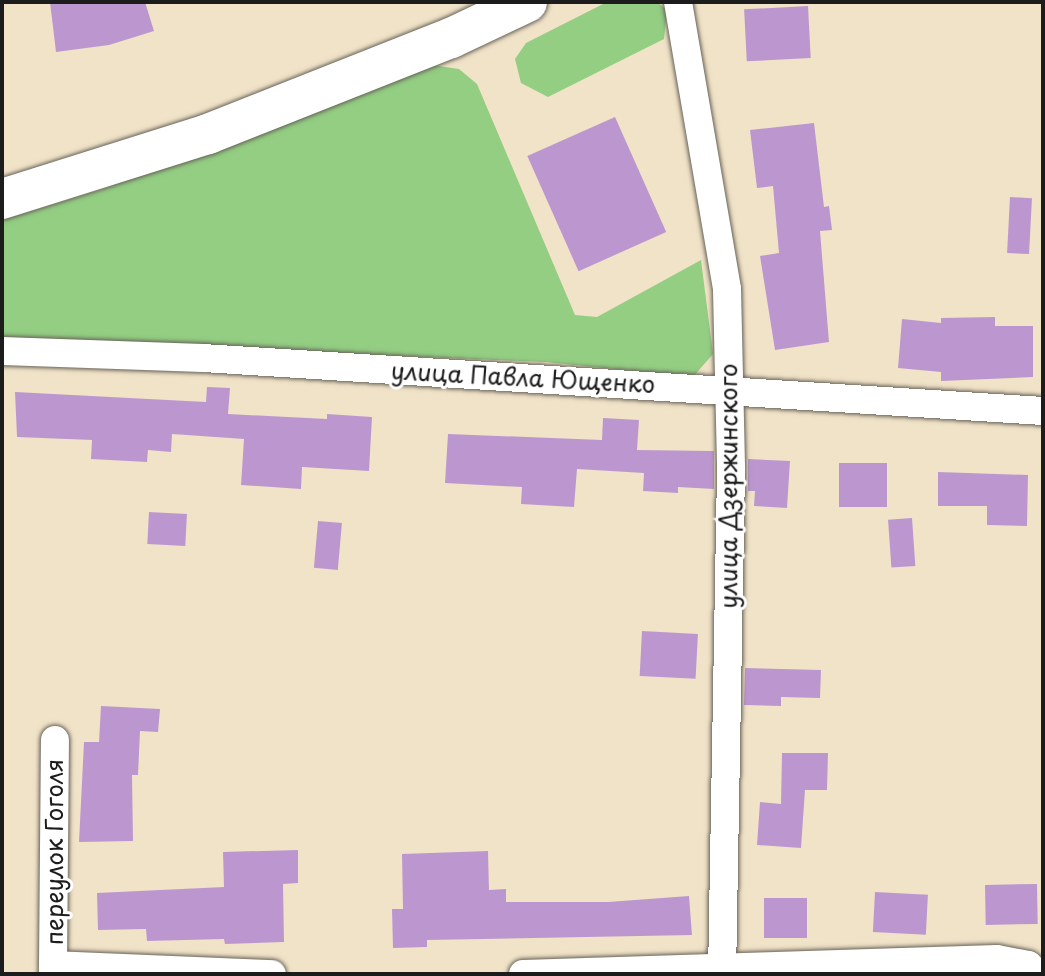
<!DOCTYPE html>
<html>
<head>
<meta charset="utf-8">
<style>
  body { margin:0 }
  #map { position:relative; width:1045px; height:976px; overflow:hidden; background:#f1e3c8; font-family:"Playpen Sans",sans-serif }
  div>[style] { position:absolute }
  .green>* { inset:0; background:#93ce83 }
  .building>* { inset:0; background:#bc97cf; transform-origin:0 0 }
  .roads { filter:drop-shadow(0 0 2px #676258) drop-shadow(0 0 2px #676258) }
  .street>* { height:28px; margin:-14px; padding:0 14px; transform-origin:14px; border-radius:14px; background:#fff }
  .secondary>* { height:40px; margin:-20px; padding:0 20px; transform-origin:20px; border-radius:20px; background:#fff }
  span { translate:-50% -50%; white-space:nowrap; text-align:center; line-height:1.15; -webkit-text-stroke:6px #fff; paint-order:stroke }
  .street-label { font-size:24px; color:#1c1c1c }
  .frame { position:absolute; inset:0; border:4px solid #1c1c1c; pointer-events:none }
</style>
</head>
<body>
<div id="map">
  <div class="green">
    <i style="clip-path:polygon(607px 2px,657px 2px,667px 10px,664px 39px,548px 97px,521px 83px,515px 59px,526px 43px)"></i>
    <i style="clip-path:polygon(432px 65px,459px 69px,477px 84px,575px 315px,597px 317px,701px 260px,713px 354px,693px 377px,545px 362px,2px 340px,2px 220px,103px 189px)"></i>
  </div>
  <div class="building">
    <i style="clip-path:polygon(50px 2px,145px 2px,154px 31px,109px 45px,56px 52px)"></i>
    <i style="left:808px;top:6px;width:52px;height:64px;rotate:87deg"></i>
    <i style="left:615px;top:117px;width:126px;height:96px;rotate:66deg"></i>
    <i style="clip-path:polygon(814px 123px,824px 207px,829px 206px,832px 230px,820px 231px,829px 342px,775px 350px,760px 256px,779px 253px,773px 186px,757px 188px,750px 130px)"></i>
    <i style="left:1010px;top:197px;width:22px;height:56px;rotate:3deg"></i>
    <i style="clip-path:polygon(995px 317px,995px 326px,1033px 326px,1033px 377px,941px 381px,941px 372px,898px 368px,902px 319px,941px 323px,941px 318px)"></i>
    <i style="clip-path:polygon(207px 387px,230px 388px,228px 414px,327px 419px,327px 414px,372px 417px,369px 471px,302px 467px,301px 489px,241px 485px,244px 439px,172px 434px,171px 452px,148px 450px,147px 462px,91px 459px,92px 440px,17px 437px,15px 392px,206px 402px)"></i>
    <i style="clip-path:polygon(603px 418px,639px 420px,637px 450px,714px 451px,714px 489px,678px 487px,678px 493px,643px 491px,644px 473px,577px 469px,574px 507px,521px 504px,522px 487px,445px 483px,448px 434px,602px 440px)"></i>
    <i style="clip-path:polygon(748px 459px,790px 461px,787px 508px,754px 506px,755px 491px,748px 491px)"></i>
    <i style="left:839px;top:463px;width:48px;height:44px"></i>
    <i style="clip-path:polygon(938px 472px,1028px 475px,1027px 526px,987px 525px,987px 506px,938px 506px)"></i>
    <i style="left:149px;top:512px;width:38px;height:32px;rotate:3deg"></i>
    <i style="left:912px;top:518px;width:48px;height:24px;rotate:86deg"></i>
    <i style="left:318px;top:521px;width:24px;height:47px;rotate:5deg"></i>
    <i style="left:642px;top:631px;width:56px;height:45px;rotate:3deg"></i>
    <i style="clip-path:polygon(745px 668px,821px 670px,820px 698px,781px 697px,781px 706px,744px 705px)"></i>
    <i style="clip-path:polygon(101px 706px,160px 709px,158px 732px,140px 731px,138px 775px,132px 775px,133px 841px,79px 842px,84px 742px,99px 742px)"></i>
    <i style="clip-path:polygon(782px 753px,828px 753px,827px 790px,805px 790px,801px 848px,757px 845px,760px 802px,781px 804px)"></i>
    <i style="clip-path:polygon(298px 850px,298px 883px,283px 884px,284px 942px,225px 944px,224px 939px,147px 941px,146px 929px,98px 930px,97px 893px,224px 887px,223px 852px)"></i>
    <i style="clip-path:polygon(488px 851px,489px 890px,506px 889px,506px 902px,608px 902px,689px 896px,692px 935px,427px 940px,427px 947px,393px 948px,392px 909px,403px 909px,402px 854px)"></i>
    <i style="left:1037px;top:884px;width:40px;height:52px;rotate:89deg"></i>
    <i style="left:875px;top:892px;width:53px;height:40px;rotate:3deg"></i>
    <i style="left:764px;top:898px;width:43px;height:40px"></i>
  </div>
  <div class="roads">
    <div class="street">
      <i style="left:678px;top:2px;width:291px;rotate:80.3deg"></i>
      <i style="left:727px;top:289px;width:181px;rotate:88.7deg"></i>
      <i style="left:731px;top:470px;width:504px;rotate:91.02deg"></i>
      <i style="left:2px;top:351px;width:201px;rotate:2deg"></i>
      <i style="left:203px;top:358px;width:842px;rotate:3.61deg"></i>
      <i style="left:53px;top:965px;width:225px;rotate:-89.5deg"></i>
      <i style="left:53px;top:974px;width:9px;rotate:-90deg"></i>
      <i style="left:53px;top:965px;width:219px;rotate:2.4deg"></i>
      <i style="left:523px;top:974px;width:474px;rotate:-1.8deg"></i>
      <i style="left:997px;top:959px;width:32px;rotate:11deg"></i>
      <i style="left:1028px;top:965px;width:13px;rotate:42deg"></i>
    </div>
    <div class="secondary">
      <i style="left:2px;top:199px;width:216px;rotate:-17.5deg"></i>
      <i style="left:208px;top:134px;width:261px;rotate:-21.6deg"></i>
      <i style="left:451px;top:38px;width:84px;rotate:-25.3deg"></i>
    </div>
  </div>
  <div class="street-label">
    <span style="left:523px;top:377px;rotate:3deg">улица Павла Ющенко</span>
    <span style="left:728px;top:486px;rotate:-90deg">улица Дзержинского</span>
    <span style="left:54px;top:852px;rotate:-90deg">переулок Гоголя</span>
  </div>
  <div class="frame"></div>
</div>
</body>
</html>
